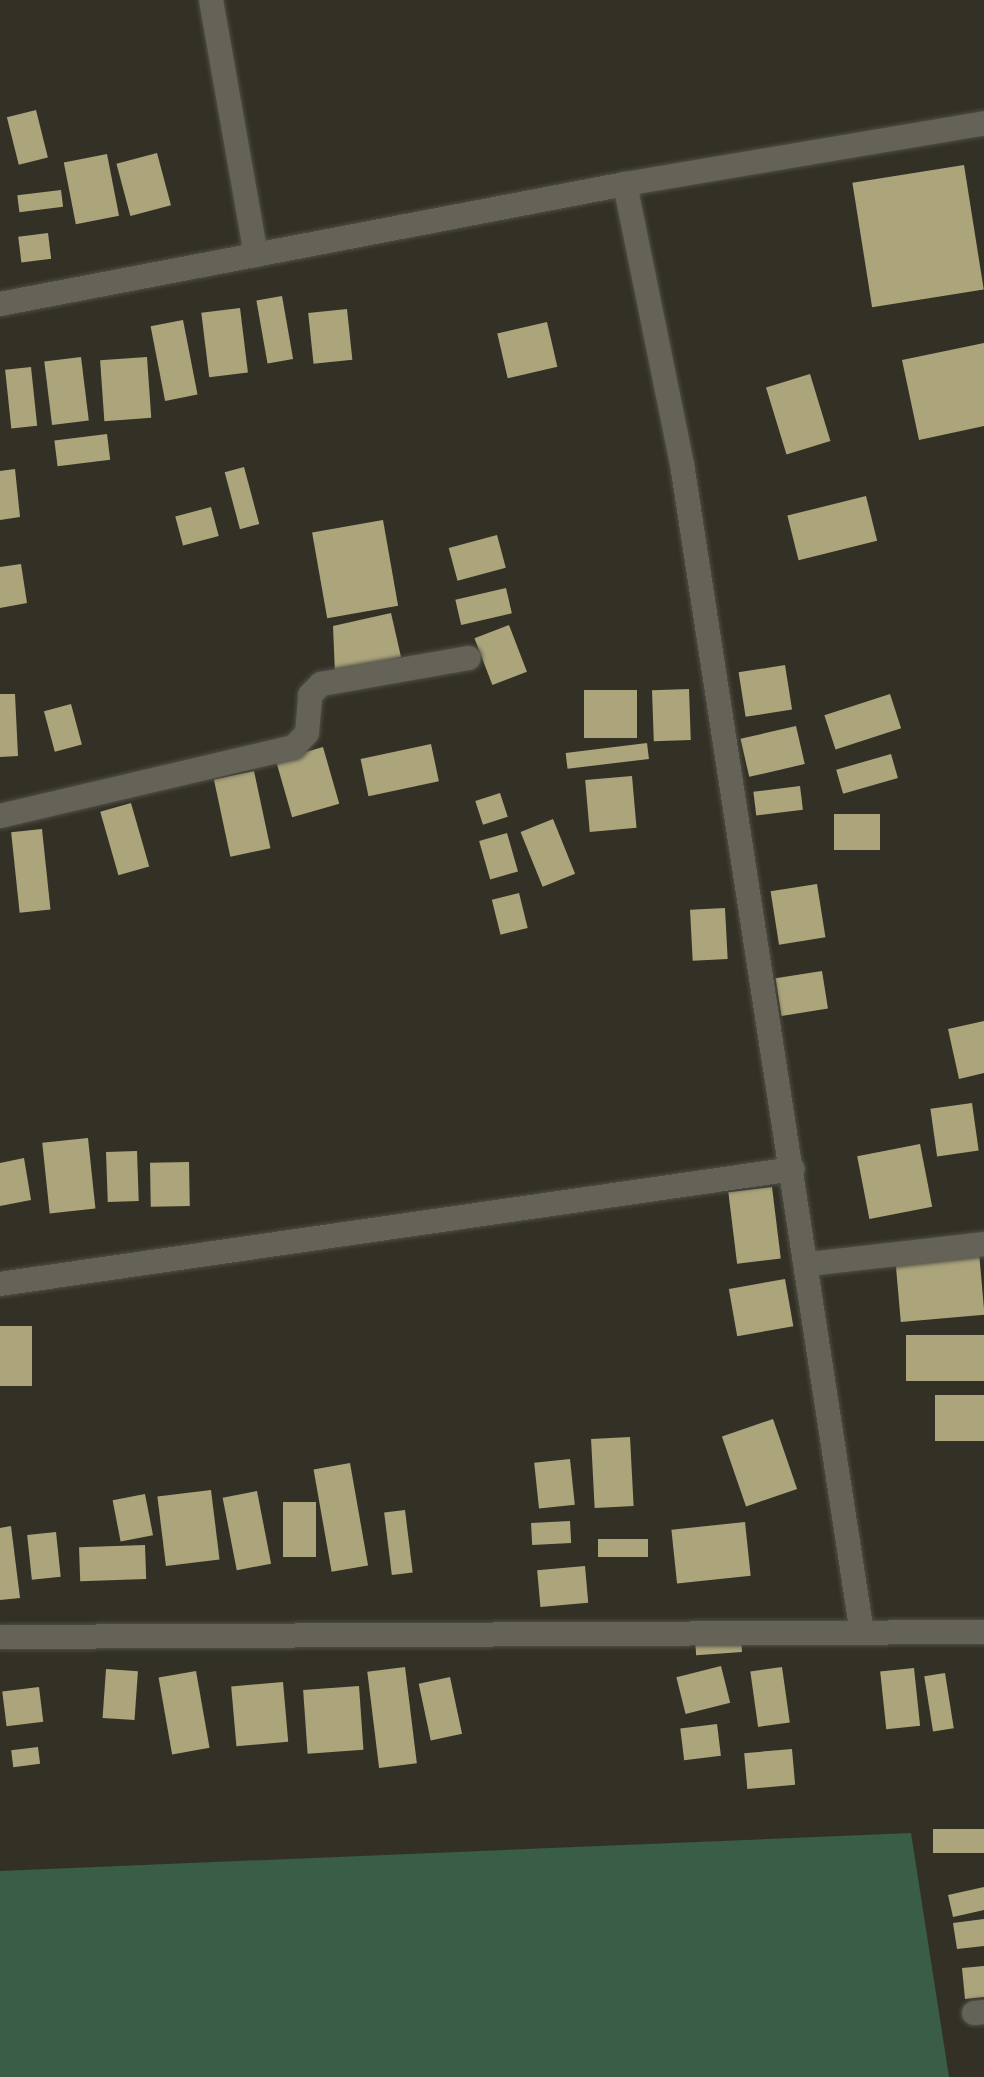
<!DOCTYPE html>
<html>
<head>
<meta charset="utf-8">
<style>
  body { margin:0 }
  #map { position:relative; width:984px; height:2077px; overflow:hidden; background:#333126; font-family:Barlow,sans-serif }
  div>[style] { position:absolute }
  .green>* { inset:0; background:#395d47 }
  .building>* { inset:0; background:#aca57c; transform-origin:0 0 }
  .roads { filter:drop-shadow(0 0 2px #504f46) drop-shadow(0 0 2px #504f46) }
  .minor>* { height:24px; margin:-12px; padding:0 12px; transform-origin:12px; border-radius:12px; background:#656357 }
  span { translate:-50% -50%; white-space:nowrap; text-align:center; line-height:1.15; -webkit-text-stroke:8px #29271c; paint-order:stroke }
</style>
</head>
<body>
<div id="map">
  <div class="green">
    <i style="clip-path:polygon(911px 1833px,949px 2077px,0 2077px,0 1871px)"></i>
  </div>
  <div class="building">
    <i style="left:36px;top:110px;width:49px;height:30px;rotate:76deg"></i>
    <i style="left:157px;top:153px;width:54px;height:42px;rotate:75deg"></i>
    <i style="left:107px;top:154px;width:63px;height:44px;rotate:79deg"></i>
    <i style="left:964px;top:165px;width:126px;height:113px;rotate:81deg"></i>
    <i style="left:61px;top:190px;width:17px;height:44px;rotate:83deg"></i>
    <i style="left:48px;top:233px;width:26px;height:30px;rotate:83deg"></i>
    <i style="left:282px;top:296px;width:64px;height:26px;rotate:80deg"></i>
    <i style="left:240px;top:308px;width:65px;height:39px;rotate:83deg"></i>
    <i style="left:347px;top:309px;width:51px;height:39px;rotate:84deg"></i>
    <i style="left:183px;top:320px;width:76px;height:33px;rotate:79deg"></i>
    <i style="left:547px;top:322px;width:46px;height:51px;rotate:77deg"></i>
    <i style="clip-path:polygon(984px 343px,984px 426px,919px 440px,902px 360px)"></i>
    <i style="left:81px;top:357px;width:64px;height:37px;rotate:83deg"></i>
    <i style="left:147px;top:357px;width:61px;height:47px;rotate:86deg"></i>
    <i style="left:31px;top:367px;width:59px;height:26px;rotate:84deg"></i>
    <i style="left:810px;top:374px;width:70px;height:46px;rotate:73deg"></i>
    <i style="left:107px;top:434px;width:26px;height:53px;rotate:83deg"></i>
    <i style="left:244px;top:467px;width:59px;height:20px;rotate:75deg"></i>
    <i style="clip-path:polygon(15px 469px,20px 517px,0 520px,0 471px)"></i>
    <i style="left:866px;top:496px;width:46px;height:81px;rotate:76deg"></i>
    <i style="left:211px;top:507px;width:30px;height:37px;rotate:75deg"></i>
    <i style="left:383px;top:520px;width:87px;height:72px;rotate:80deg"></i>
    <i style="left:497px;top:535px;width:34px;height:50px;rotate:75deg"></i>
    <i style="clip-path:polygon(21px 564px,27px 603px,0 608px,0 567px)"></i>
    <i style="left:506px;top:588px;width:26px;height:52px;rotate:77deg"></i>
    <i style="clip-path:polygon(391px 613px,401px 657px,335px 674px,333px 626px)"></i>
    <i style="left:509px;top:625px;width:50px;height:37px;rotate:69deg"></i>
    <i style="left:785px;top:665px;width:45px;height:47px;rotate:81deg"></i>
    <i style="left:689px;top:689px;width:51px;height:37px;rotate:88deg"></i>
    <i style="left:584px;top:690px;width:53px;height:48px"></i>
    <i style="clip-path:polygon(0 694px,15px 694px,18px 756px,0 757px)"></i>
    <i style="left:890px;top:694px;width:36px;height:69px;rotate:72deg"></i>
    <i style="left:71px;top:704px;width:42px;height:28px;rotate:75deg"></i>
    <i style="left:796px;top:726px;width:39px;height:57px;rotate:77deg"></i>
    <i style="left:647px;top:743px;width:16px;height:82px;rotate:83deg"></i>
    <i style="left:431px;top:744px;width:38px;height:72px;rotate:78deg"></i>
    <i style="left:323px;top:747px;width:59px;height:49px;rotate:74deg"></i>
    <i style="left:891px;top:754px;width:25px;height:57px;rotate:74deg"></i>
    <i style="left:254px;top:771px;width:79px;height:41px;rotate:78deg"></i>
    <i style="left:632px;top:776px;width:52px;height:47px;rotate:85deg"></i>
    <i style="left:800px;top:786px;width:24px;height:47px;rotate:83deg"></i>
    <i style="left:500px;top:793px;width:25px;height:26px;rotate:72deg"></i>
    <i style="left:131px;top:803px;width:66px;height:32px;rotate:74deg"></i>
    <i style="left:834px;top:814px;width:46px;height:36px"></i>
    <i style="left:553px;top:819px;width:59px;height:35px;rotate:68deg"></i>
    <i style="left:42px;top:829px;width:81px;height:31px;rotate:84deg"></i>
    <i style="left:507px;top:833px;width:40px;height:29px;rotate:74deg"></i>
    <i style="left:817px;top:884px;width:54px;height:47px;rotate:81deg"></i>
    <i style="left:519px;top:893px;width:36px;height:28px;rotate:76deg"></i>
    <i style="left:725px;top:908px;width:51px;height:35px;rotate:87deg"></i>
    <i style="left:822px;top:971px;width:38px;height:47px;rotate:81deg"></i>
    <i style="clip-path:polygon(984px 1021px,984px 1073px,959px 1079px,948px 1029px)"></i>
    <i style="left:972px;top:1103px;width:48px;height:42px;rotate:82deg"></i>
    <i style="left:88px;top:1138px;width:71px;height:46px;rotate:84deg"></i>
    <i style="left:920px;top:1144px;width:64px;height:64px;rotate:79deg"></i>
    <i style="left:137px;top:1151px;width:50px;height:31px;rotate:88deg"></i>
    <i style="clip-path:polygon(24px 1158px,31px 1200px,0 1206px,0 1163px)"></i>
    <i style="left:189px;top:1162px;width:44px;height:39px;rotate:89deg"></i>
    <i style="left:772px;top:1187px;width:72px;height:44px;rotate:83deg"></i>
    <i style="left:979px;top:1252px;width:63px;height:84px;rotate:85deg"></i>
    <i style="left:785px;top:1279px;width:48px;height:57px;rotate:80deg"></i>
    <i style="left:0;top:1326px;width:32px;height:60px"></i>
    <i style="left:984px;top:1335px;width:46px;height:78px;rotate:90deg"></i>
    <i style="left:984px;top:1395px;width:46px;height:49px;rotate:90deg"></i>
    <i style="left:773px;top:1419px;width:74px;height:54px;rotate:71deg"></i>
    <i style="left:630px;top:1437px;width:69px;height:39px;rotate:87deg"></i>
    <i style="left:570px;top:1459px;width:46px;height:36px;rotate:84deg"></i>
    <i style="left:350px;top:1463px;width:104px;height:37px;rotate:80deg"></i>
    <i style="left:211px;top:1490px;width:70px;height:54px;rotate:83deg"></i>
    <i style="left:257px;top:1491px;width:74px;height:35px;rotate:79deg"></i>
    <i style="left:145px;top:1494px;width:42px;height:33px;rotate:79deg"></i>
    <i style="left:283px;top:1502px;width:33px;height:55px"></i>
    <i style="left:405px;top:1510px;width:63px;height:21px;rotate:83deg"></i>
    <i style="left:570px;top:1521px;width:22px;height:39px;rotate:87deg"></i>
    <i style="left:745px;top:1522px;width:54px;height:74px;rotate:84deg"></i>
    <i style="clip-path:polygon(11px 1526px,20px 1598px,0 1600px,0 1528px)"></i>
    <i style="left:56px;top:1532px;width:45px;height:29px;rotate:84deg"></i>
    <i style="left:598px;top:1539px;width:50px;height:18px"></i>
    <i style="left:145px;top:1545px;width:34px;height:66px;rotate:88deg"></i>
    <i style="left:585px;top:1566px;width:37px;height:48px;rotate:85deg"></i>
    <i style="left:741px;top:1637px;width:15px;height:46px;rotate:86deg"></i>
    <i style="left:721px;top:1666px;width:38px;height:46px;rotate:76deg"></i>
    <i style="left:405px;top:1667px;width:97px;height:38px;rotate:83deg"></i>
    <i style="left:782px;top:1667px;width:56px;height:32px;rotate:82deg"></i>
    <i style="left:914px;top:1668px;width:58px;height:34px;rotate:84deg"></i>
    <i style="left:106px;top:1669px;width:32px;height:49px;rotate:4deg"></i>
    <i style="left:196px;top:1671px;width:78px;height:38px;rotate:80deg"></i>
    <i style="left:945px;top:1673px;width:56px;height:21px;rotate:81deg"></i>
    <i style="left:450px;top:1677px;width:58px;height:32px;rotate:78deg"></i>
    <i style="left:283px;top:1682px;width:60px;height:52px;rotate:85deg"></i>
    <i style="left:359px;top:1686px;width:64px;height:56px;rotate:86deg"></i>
    <i style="left:39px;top:1687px;width:35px;height:37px;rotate:83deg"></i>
    <i style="left:717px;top:1724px;width:32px;height:37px;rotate:83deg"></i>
    <i style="left:38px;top:1747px;width:17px;height:27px;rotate:83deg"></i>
    <i style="left:792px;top:1749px;width:36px;height:48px;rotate:85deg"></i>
    <i style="left:984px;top:1829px;width:24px;height:51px;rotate:90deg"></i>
    <i style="clip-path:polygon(984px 1887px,984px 1910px,953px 1917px,948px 1895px)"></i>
    <i style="clip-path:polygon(984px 1919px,984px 1946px,957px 1949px,953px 1923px)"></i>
    <i style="clip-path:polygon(984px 1966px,984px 1997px,965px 1999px,962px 1968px)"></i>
  </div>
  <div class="roads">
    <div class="minor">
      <i style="left:211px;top:0;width:259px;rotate:80deg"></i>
      <i style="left:625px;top:184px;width:286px;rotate:78.5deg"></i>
      <i style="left:682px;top:464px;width:1177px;rotate:81.25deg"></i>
      <i style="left:0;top:304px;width:636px;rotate:-10.87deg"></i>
      <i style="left:625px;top:184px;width:364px;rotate:-9.6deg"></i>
      <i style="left:0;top:816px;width:302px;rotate:-13.2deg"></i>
      <i style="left:294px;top:747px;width:19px;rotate:-47deg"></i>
      <i style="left:307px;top:733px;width:38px;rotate:-85deg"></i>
      <i style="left:310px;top:695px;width:16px;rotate:-45deg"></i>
      <i style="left:321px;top:684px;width:150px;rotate:-10deg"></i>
      <i style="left:809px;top:1264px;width:176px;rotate:-6.5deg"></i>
      <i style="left:0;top:1284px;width:801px;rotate:-8.25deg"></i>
      <i style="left:0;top:1637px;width:984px;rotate:-0.29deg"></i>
      <i style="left:974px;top:2013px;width:10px;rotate:-6deg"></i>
    </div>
  </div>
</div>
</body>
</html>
